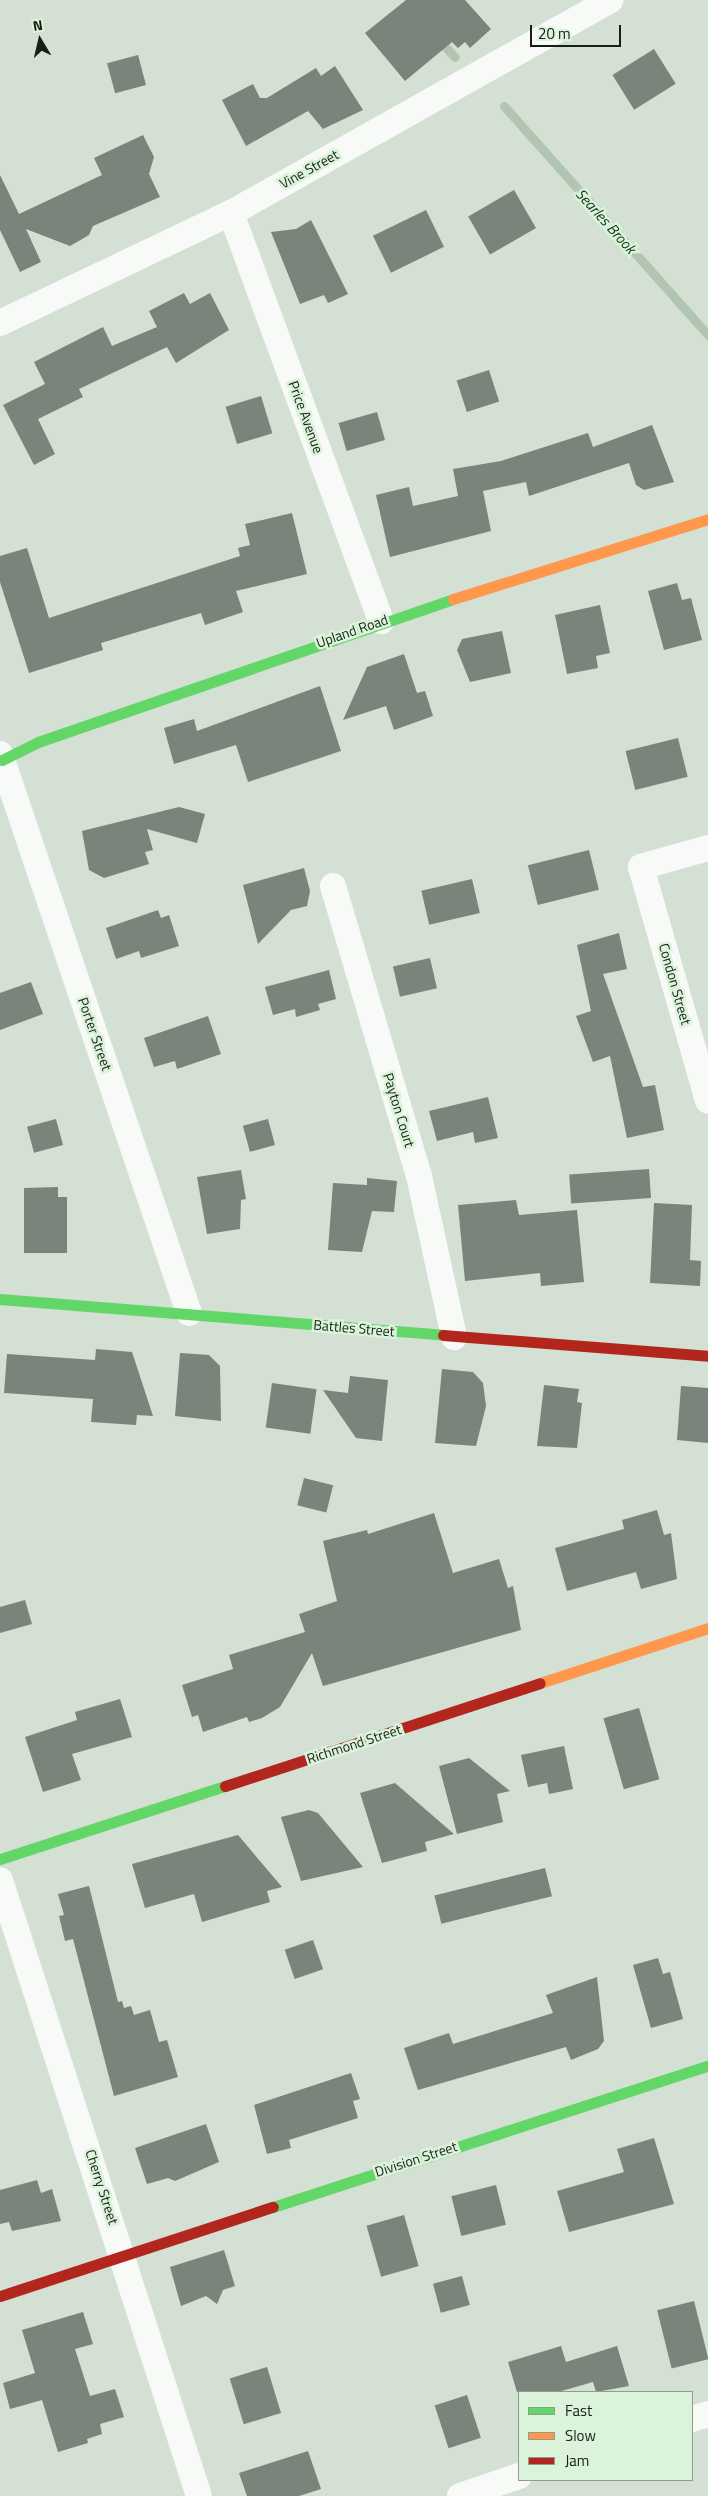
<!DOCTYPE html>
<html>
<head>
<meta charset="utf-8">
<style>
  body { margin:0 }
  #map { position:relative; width:708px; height:2496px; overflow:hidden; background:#d3e0d3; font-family:"Titillium Web",sans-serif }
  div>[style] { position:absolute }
  .stream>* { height:9px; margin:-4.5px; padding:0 4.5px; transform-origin:4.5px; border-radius:4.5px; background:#b1c6b1 }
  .building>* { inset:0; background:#7a847a; transform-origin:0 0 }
  .street>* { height:26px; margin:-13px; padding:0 13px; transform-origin:13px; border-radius:13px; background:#f8faf8 }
  .fast>* { height:11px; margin:-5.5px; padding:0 5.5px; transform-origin:5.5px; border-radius:5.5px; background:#63d668 }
  .slow>* { height:11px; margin:-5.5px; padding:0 5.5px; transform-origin:5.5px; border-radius:5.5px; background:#ff974d }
  .jam>* { height:11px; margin:-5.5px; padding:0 5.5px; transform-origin:5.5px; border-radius:5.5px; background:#b3261e }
  span { translate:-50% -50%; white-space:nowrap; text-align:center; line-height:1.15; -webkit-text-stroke:5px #dbf3da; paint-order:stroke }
  .street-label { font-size:14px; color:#161f16 }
  .water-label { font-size:15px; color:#0f3310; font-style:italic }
  .legend { position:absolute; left:518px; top:2391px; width:175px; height:90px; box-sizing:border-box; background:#dbf3da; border:1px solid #8c9e8c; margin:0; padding:6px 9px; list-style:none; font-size:15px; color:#161f16 }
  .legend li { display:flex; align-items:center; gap:10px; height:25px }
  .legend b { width:25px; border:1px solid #8c9e8c }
  .north { position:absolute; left:15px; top:15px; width:50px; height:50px; -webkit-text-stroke:4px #dbf3da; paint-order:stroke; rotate:351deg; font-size:14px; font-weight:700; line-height:20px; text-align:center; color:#161f16 }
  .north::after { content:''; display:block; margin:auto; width:18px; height:22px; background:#161f16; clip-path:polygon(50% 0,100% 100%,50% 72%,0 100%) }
  .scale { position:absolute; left:530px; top:25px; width:91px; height:22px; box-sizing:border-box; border:2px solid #161f16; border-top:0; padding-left:6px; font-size:15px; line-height:18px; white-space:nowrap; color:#161f16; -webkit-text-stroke:4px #dbf3da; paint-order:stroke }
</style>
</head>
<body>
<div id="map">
  <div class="stream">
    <i style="left:439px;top:40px;width:23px;rotate:47deg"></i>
    <i style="left:504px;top:106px;width:307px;rotate:48.3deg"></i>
  </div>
  <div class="building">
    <i style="clip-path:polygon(406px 0,465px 0,491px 29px,470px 48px,465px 42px,458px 48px,452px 42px,405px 81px,365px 33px)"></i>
    <i style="left:654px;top:49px;width:41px;height:49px;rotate:58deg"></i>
    <i style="left:138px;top:55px;width:31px;height:32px;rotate:75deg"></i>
    <i style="clip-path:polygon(335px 66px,363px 110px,323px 129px,308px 111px,246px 146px,222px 100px,253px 84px,260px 98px,267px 98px,316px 68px,321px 76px)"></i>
    <i style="clip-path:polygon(143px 135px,154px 157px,149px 174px,160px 197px,93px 226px,89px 235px,70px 246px,26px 229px,41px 262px,20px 272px,0 230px,0 175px,19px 214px,102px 175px,94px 158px)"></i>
    <i style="left:514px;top:190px;width:44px;height:53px;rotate:60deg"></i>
    <i style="left:426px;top:210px;width:41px;height:59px;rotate:64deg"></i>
    <i style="clip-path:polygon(311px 220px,348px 294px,328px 303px,324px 295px,300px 304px,271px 232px,296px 229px)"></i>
    <i style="clip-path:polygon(184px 293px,190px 304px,210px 293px,229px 330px,176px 363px,167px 347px,79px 389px,83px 397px,38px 419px,55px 454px,34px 465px,3px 405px,45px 384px,34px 362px,103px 327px,112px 346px,157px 327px,149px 311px)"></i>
    <i style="left:489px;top:370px;width:33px;height:34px;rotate:72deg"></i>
    <i style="left:261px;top:396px;width:39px;height:37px;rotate:73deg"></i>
    <i style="left:377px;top:412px;width:29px;height:40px;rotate:74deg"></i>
    <i style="clip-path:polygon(652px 425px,674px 482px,644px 490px,636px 485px,629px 463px,529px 496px,526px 482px,483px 491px,491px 531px,390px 557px,376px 495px,409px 487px,413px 506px,458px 496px,453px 469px,501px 461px,588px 433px,593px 447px)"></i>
    <i style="clip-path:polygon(292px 513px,307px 574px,236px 591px,243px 612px,205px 625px,201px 613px,101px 643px,103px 650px,29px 673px,0 582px,0 556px,27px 548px,49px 618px,240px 556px,238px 548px,250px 545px,245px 524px)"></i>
    <i style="clip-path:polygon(677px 583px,682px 600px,691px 598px,702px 640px,664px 650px,648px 591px)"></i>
    <i style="clip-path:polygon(600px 605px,610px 653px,596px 656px,598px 668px,567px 674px,555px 615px)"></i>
    <i style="clip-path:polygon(502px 631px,511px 673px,470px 682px,457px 650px,462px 639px)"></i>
    <i style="clip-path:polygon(404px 654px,417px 693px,425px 691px,433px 716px,394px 730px,386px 706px,343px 720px,367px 667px)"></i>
    <i style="clip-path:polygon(320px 686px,341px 751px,248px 782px,236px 745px,174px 764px,164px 728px,194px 719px,197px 731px)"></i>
    <i style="left:678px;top:738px;width:40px;height:54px;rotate:76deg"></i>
    <i style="clip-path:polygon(179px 807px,205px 814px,197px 843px,147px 829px,153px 850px,145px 852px,149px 864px,104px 878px,89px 870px,82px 831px)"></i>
    <i style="left:589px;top:850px;width:41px;height:63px;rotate:76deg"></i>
    <i style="clip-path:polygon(304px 868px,310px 891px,307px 906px,291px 910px,258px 944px,243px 885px)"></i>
    <i style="left:472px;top:879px;width:35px;height:52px;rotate:77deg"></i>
    <i style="clip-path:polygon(158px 910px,161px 918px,169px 915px,179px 946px,141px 958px,139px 951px,116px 959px,106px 928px)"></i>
    <i style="clip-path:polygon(619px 933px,627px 969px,603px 974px,643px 1087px,655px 1085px,664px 1130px,627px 1138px,610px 1056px,593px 1062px,576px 1016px,591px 1011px,577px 945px)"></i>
    <i style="left:430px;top:958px;width:31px;height:38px;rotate:77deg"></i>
    <i style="clip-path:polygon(329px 970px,336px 999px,318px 1004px,320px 1010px,296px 1017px,295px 1009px,273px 1015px,265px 987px)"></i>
    <i style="clip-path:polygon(31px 982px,43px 1014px,0 1030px,0 993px)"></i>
    <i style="clip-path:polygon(208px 1016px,221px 1054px,177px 1069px,175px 1061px,154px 1067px,144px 1038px)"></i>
    <i style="clip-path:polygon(488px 1097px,498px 1138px,475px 1143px,473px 1132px,437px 1141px,429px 1111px)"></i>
    <i style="left:56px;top:1119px;width:27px;height:30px;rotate:75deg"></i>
    <i style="left:268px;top:1119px;width:27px;height:26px;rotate:75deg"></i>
    <i style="left:649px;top:1169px;width:29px;height:80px;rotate:86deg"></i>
    <i style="clip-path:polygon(241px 1170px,246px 1199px,241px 1200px,240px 1229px,207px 1234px,197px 1177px)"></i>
    <i style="clip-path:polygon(367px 1178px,397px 1181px,394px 1212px,372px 1211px,362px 1252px,328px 1250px,333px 1183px,367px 1185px)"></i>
    <i style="clip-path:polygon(58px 1187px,58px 1197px,67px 1197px,67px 1253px,24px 1253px,24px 1188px)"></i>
    <i style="clip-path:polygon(516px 1200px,519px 1215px,577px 1210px,584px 1282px,541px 1286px,540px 1273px,465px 1281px,458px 1205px)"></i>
    <i style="clip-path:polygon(654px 1203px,692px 1205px,690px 1260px,701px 1261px,700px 1286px,650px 1283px)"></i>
    <i style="clip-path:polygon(96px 1349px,132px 1352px,153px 1416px,137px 1415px,136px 1425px,91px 1422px,93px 1399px,4px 1393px,7px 1354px,95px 1360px)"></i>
    <i style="clip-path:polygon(180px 1353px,209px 1355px,220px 1366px,221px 1421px,175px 1416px)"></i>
    <i style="clip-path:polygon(442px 1369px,473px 1372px,483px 1383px,486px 1406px,476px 1446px,435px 1443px)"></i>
    <i style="clip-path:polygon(350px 1376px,388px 1380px,382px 1441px,356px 1438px,323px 1390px,348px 1393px)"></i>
    <i style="left:272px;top:1383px;width:45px;height:45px;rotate:8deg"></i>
    <i style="clip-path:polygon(544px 1385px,579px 1389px,577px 1402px,582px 1403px,577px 1448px,537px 1446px)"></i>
    <i style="clip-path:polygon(681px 1386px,708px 1388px,708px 1443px,677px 1440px)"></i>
    <i style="left:304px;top:1478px;width:30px;height:28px;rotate:14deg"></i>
    <i style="clip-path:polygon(657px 1510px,664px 1535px,671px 1533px,677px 1579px,641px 1589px,636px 1572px,567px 1591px,555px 1548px,624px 1529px,622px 1520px)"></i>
    <i style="clip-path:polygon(434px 1513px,453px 1573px,499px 1559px,508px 1588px,513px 1586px,521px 1630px,323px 1686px,312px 1653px,280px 1707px,262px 1718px,249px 1722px,247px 1717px,203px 1732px,198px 1715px,192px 1717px,182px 1685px,233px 1669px,229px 1655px,305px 1632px,299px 1614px,337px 1601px,323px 1541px,367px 1530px,368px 1534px)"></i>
    <i style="clip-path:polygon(25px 1600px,32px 1624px,0 1633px,0 1607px)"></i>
    <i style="clip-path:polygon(120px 1699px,132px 1737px,72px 1754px,81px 1780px,43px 1792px,25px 1737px,77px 1720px,75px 1712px)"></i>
    <i style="left:639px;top:1708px;width:74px;height:37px;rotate:74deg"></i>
    <i style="clip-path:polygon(564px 1746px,573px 1789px,549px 1794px,547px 1783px,528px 1787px,521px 1755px)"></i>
    <i style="clip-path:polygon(469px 1758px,510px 1791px,497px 1794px,503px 1822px,457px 1834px,439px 1766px)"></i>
    <i style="clip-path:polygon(395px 1783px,454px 1834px,425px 1842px,427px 1851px,382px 1863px,360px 1793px)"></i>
    <i style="clip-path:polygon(309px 1810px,318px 1813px,363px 1867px,301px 1881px,281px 1817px)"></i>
    <i style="clip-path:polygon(238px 1835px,282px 1887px,267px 1891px,270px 1902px,202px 1922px,194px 1894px,145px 1908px,132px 1864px)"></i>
    <i style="left:545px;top:1868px;width:29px;height:114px;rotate:76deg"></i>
    <i style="clip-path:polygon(89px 1886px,118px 2002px,122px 2001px,124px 2008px,131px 2006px,134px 2015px,150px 2010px,159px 2042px,167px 2040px,178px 2077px,114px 2096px,73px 1939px,65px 1941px,59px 1916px,64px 1915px,58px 1894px)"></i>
    <i style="left:313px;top:1940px;width:31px;height:30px;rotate:71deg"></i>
    <i style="clip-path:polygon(658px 1958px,663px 1974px,670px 1972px,683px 2019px,651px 2028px,633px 1965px)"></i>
    <i style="clip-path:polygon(597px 1977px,604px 2041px,598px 2049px,571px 2060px,566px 2047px,418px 2090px,404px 2048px,449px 2033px,453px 2044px,553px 2013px,546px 1995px)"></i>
    <i style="clip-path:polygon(351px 2073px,360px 2099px,353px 2101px,358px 2118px,289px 2140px,291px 2148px,267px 2154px,254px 2105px)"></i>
    <i style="clip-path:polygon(206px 2124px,219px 2162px,175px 2181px,168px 2178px,147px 2184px,135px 2148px)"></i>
    <i style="clip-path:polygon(654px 2138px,674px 2204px,569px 2232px,557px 2191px,624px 2172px,617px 2149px)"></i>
    <i style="clip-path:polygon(37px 2180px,41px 2193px,52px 2189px,61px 2221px,12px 2231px,9px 2222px,0 2224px,0 2190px)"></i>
    <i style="left:496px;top:2185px;width:41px;height:46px;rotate:76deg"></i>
    <i style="left:404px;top:2215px;width:53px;height:39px;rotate:74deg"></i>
    <i style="clip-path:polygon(224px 2250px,235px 2286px,223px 2290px,217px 2304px,206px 2296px,181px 2306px,170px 2267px)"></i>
    <i style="left:462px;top:2276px;width:30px;height:30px;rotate:75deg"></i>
    <i style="left:694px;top:2301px;width:60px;height:38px;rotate:76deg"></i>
    <i style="clip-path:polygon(83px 2312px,93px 2344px,75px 2349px,90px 2396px,115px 2389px,124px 2417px,100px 2424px,102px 2434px,87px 2439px,88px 2443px,58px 2452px,42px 2400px,10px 2409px,3px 2383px,35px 2373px,22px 2330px)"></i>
    <i style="clip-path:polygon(561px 2346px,566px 2362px,617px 2346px,629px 2386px,596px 2392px,593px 2382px,558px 2392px,517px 2392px,508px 2362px)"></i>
    <i style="left:267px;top:2367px;width:48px;height:39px;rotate:73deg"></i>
    <i style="left:467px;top:2395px;width:45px;height:34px;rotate:72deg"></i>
    <i style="clip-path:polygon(308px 2451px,321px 2489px,299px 2496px,247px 2496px,239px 2473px)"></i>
  </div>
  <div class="street">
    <i style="left:231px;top:213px;width:435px;rotate:69.8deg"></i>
    <i style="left:0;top:323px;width:256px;rotate:-25.5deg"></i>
    <i style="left:231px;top:213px;width:435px;rotate:-29.3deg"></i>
    <i style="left:0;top:754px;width:590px;rotate:71.32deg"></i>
    <i style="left:708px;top:848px;width:70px;rotate:164.2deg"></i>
    <i style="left:641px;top:867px;width:243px;rotate:74deg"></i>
    <i style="left:333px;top:886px;width:302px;rotate:73.5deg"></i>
    <i style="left:419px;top:1176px;width:165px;rotate:77.7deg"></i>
    <i style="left:0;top:1880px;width:647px;rotate:72.1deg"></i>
    <i style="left:692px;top:2419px;width:17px;rotate:-17deg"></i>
    <i style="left:460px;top:2496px;width:62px;rotate:-18.7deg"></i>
  </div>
  <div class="fast">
    <i style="left:2px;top:760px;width:40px;rotate:-26.6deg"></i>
    <i style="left:38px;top:742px;width:439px;rotate:-19deg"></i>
    <i style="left:0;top:1299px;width:444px;rotate:4.6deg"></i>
    <i style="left:0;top:1859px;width:237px;rotate:-18deg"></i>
    <i style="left:273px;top:2207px;width:457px;rotate:-18deg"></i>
  </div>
  <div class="slow">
    <i style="left:453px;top:599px;width:267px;rotate:-17.4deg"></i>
    <i style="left:540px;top:1683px;width:177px;rotate:-18.1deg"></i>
  </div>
  <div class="jam">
    <i style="left:443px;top:1335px;width:266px;rotate:4.5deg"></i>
    <i style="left:225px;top:1786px;width:331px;rotate:-18.1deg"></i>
    <i style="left:0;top:2296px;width:287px;rotate:-18.1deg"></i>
  </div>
  <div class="street-label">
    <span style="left:309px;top:169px;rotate:-29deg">Vine Street</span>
    <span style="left:306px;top:417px;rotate:70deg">Price Avenue</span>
    <span style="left:352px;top:631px;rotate:-19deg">Upland Road</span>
    <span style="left:675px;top:984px;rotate:74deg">Condon Street</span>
    <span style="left:95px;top:1034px;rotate:71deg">Porter Street</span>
    <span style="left:399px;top:1110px;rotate:73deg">Payton Court</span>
    <span style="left:354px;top:1328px;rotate:5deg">Battles Street</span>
    <span style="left:354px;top:1744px;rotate:-18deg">Richmond Street</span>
    <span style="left:416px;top:2159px;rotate:-18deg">Division Street</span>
    <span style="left:102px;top:2187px;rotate:72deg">Cherry Street</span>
  </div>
  <div class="water-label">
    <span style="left:606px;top:221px;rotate:48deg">Searles Brook</span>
  </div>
  <ul class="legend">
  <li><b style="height:6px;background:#63d668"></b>Fast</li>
  <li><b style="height:6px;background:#ff974d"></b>Slow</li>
  <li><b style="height:6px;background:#b3261e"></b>Jam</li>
  </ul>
  <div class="north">N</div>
  <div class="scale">20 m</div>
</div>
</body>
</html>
